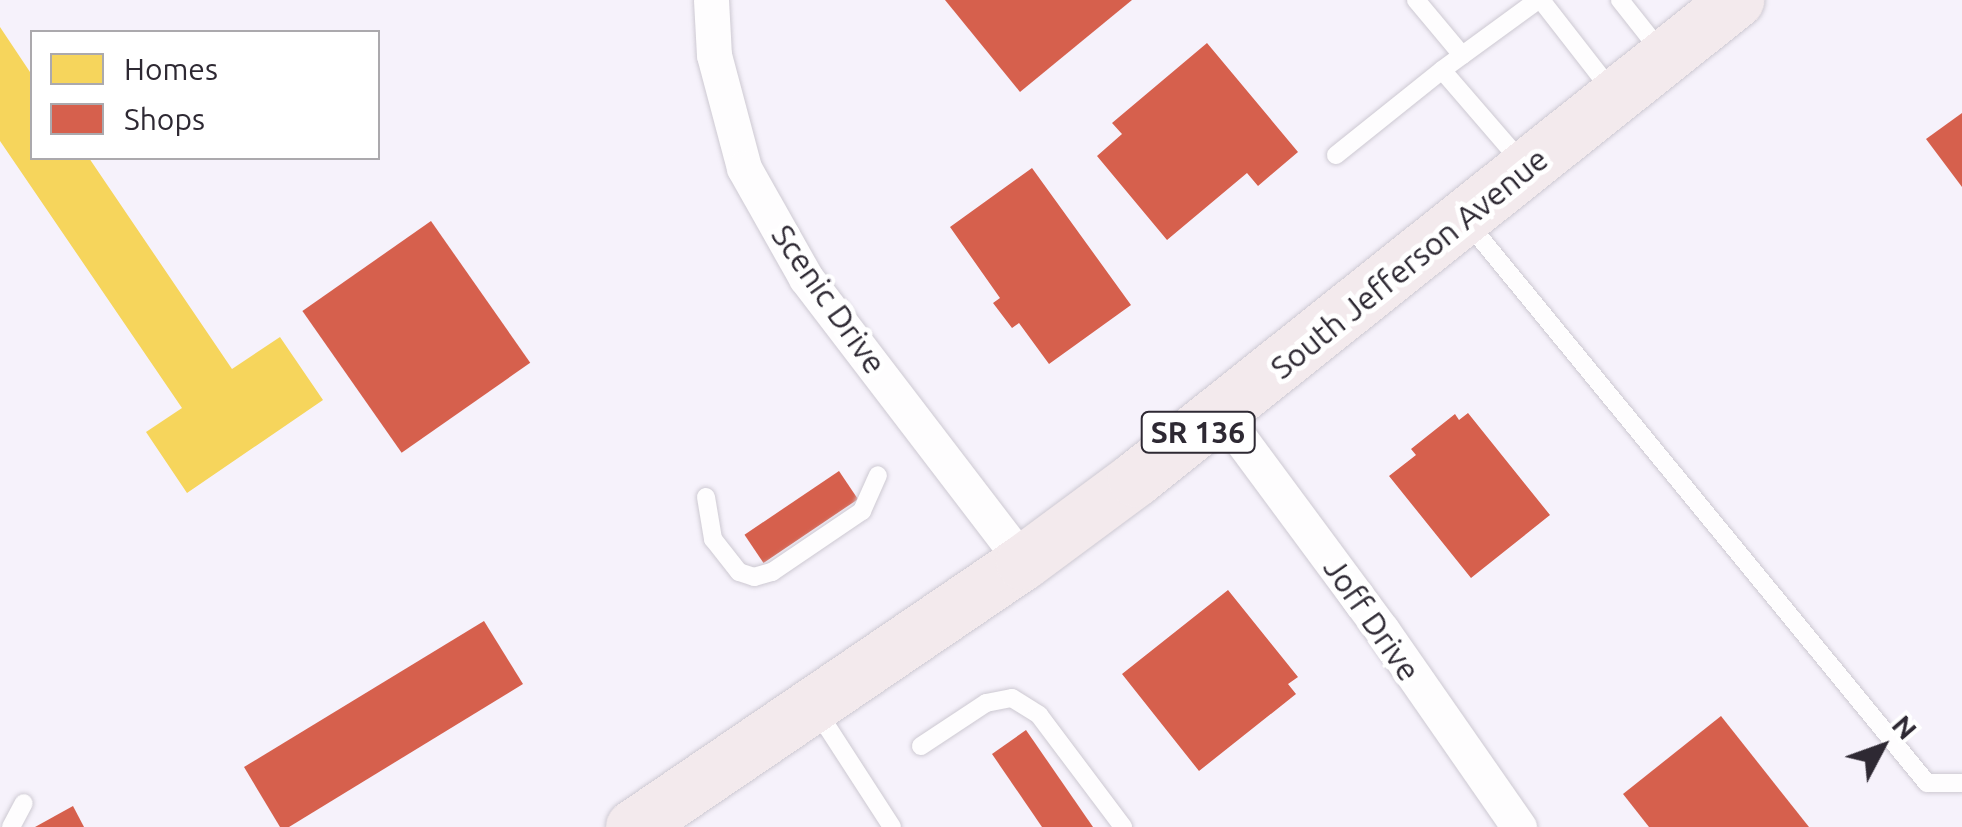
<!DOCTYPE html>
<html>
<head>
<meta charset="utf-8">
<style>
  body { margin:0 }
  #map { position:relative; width:1962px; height:827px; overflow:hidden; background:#f6f2fb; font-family:Ubuntu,sans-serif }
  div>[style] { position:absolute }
  .homes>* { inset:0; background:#f6d55c }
  .shops>* { inset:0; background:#d6604d; transform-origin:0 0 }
  .roads { filter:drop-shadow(0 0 2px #cdc9d2) drop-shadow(0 0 2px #cdc9d2) }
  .lane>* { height:18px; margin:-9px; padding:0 9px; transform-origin:9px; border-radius:9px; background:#fefdfe }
  .street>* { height:35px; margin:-17.5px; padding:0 17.5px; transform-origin:17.5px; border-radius:17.5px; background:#fefdfe }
  .primary>* { height:55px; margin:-27.5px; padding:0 27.5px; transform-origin:27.5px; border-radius:27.5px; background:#f3eaed }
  span { translate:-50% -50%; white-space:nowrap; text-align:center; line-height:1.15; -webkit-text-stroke:10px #fff; paint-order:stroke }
  .shield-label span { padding:2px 8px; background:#fff; border:2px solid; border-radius:8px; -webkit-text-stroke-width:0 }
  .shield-label { font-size:30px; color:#2e2933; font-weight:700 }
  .street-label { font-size:32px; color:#2e2933 }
  .legend { position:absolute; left:30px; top:30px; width:350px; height:130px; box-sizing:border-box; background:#fff; border:2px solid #aba9ad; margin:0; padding:12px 18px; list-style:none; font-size:30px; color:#2e2933 }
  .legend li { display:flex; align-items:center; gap:20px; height:50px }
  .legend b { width:50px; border:2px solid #aba9ad }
  .north { position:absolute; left:1832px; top:697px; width:100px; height:100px; -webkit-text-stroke:8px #fff; paint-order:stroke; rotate:49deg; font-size:28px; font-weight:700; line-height:40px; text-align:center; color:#2e2933 }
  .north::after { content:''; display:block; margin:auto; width:35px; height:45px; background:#2e2933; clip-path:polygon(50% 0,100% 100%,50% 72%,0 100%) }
</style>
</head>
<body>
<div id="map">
  <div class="homes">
    <i style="clip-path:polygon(0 27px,32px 75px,32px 158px,89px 158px,232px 369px,280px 337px,323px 400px,187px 493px,146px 432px,182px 408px,0 141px)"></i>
  </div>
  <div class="shops">
    <i style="clip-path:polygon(945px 0,1132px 0,1020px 92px)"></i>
    <i style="clip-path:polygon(1207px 43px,1298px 152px,1258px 186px,1247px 173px,1167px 240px,1097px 156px,1122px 134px,1112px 123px)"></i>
    <i style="clip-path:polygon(1962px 113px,1962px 187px,1926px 139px)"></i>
    <i style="clip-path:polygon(1032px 168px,1131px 305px,1049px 364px,1019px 323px,1012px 328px,993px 303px,1000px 298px,950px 227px)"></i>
    <i style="left:431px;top:221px;width:173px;height:157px;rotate:55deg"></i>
    <i style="clip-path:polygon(1468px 413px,1550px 515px,1471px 578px,1389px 476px,1416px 455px,1411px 449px,1455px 414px,1459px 420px)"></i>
    <i style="left:839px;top:471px;width:34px;height:114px;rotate:56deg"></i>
    <i style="clip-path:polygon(1228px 590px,1298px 677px,1288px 684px,1296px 694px,1199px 771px,1122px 674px)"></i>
    <i style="clip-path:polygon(484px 621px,523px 684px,289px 827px,280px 827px,244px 767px)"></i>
    <i style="clip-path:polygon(1721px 716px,1809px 827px,1649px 827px,1623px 794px)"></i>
    <i style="clip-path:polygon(1026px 730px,1093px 827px,1042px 827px,992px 754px)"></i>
    <i style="clip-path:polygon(73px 806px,84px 827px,35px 827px)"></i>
  </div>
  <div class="roads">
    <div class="lane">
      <i style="left:1416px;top:0;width:72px;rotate:50.1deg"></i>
      <i style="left:1541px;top:0;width:114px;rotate:52.1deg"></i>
      <i style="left:1620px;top:0;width:68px;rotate:51.6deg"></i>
      <i style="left:1336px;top:155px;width:136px;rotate:-38.7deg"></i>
      <i style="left:1524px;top:165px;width:125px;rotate:-130.8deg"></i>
      <i style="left:1442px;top:70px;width:119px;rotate:-36.1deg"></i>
      <i style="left:1468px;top:223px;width:724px;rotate:50.66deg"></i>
      <i style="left:1927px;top:783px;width:35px"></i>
      <i style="left:706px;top:497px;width:43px;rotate:80.5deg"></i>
      <i style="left:713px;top:539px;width:42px;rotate:51.8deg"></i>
      <i style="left:739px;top:572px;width:16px;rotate:18deg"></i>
      <i style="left:754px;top:577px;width:19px;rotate:-16deg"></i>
      <i style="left:772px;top:572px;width:109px;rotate:-34.1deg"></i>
      <i style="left:862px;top:511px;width:39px;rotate:-66deg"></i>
      <i style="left:817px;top:711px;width:138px;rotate:57.1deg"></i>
      <i style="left:921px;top:746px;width:78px;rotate:-33.5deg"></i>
      <i style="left:986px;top:703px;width:26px;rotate:-11deg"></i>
      <i style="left:1012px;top:698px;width:32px;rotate:32deg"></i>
      <i style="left:1039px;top:715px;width:140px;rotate:53.1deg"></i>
      <i style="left:11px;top:827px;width:27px;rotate:-62deg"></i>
    </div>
    <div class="street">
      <i style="left:711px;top:0;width:55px;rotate:86.9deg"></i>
      <i style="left:714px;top:55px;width:117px;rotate:75.1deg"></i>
      <i style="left:744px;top:168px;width:126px;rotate:60.6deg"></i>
      <i style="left:806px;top:278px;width:357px;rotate:52.6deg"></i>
      <i style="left:1222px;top:414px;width:269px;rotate:53.5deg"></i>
      <i style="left:1382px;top:630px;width:240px;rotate:55.2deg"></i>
    </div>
    <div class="primary">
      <i style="left:633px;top:827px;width:472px;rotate:-34.2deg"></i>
      <i style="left:1023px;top:562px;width:139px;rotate:-36.5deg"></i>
      <i style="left:1135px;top:479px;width:769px;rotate:-38.56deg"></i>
    </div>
  </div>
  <div class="shield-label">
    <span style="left:1198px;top:432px">SR 136</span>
  </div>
  <div class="street-label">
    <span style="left:1409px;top:263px;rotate:-39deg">South Jefferson Avenue</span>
    <span style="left:829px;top:299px;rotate:55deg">Scenic Drive</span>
    <span style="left:1372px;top:619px;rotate:55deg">Joff Drive</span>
  </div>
  <ul class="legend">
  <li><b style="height:28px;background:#f6d55c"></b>Homes</li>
  <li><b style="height:28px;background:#d6604d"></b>Shops</li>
  </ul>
  <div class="north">N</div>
</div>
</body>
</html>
